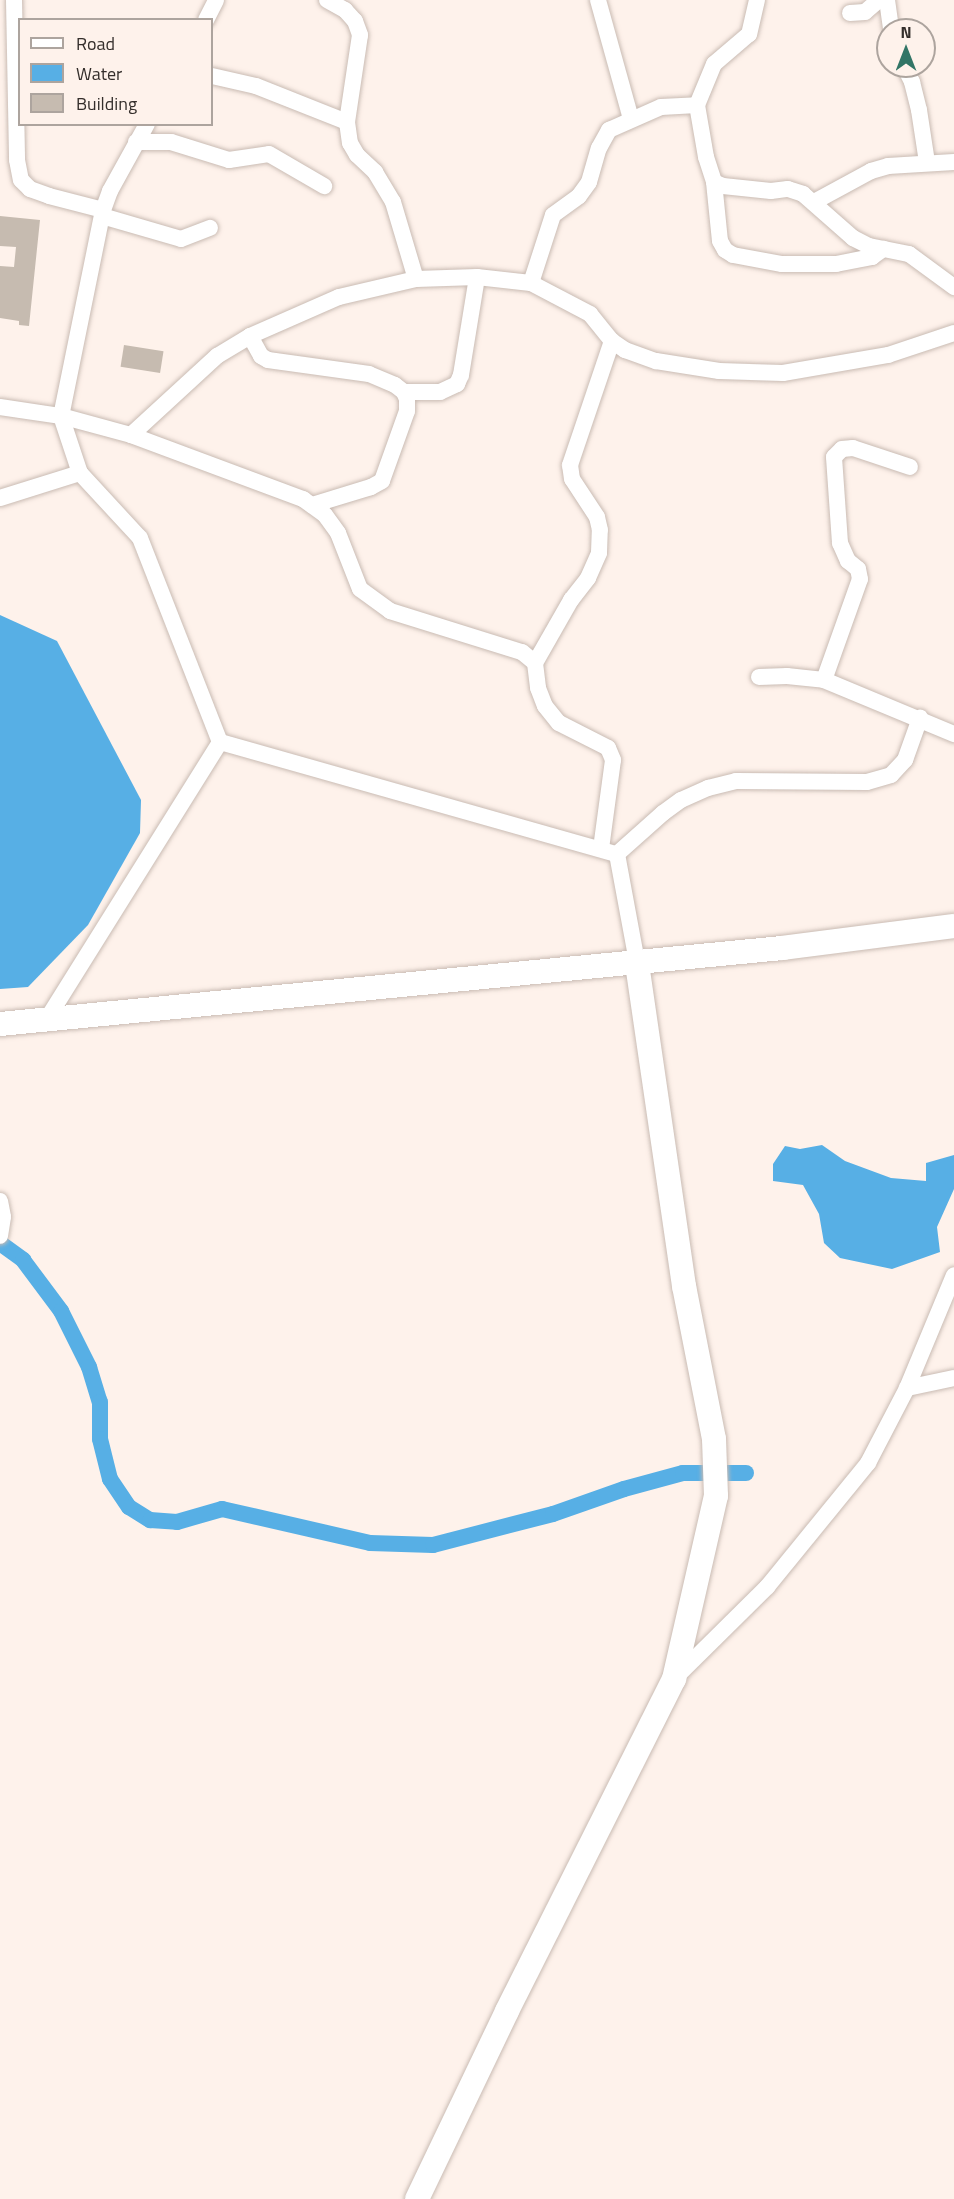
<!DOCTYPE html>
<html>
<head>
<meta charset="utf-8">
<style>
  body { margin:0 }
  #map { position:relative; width:954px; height:2199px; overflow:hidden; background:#fef2eb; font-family:"Titillium Web",sans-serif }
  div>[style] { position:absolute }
  .water>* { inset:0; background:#57afe5 }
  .canal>* { height:16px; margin:-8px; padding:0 8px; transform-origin:8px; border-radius:8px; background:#57afe5 }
  .building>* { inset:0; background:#c6bbb0; transform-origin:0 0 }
  .roads { filter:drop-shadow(0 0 2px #c9bbb3) drop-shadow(0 0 2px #c9bbb3) }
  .street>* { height:16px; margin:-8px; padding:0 8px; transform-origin:8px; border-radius:8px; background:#fff }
  .secondary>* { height:24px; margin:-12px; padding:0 12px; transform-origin:12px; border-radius:12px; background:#fff }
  span { translate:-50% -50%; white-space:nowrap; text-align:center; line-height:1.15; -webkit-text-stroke:6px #fef2eb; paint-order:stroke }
  .legend { position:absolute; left:18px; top:18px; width:195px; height:108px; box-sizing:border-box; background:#fef2eb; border:2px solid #ada49e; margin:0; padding:8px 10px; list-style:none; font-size:18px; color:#342e2b }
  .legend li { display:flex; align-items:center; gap:12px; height:30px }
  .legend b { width:30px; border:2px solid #ada49e }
  .north { position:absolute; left:876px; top:18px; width:60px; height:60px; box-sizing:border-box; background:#fef2eb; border:2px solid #ada49e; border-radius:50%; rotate:0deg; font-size:16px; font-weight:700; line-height:24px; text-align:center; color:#342e2b }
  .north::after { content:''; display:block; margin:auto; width:21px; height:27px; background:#327566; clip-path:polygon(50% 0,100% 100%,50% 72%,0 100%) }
</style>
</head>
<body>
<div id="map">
  <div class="water">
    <i style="clip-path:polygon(0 615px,57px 641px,141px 800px,140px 833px,88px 925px,28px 987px,0 989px)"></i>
    <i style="clip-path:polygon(822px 1145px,845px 1161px,891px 1178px,926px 1181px,926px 1163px,954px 1155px,954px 1189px,937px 1227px,940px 1252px,892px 1269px,840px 1258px,824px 1243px,819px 1214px,803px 1185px,773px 1181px,773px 1164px,785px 1146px,800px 1149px)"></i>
  </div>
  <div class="canal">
    <i style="left:0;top:1243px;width:29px;rotate:36deg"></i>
    <i style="left:23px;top:1260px;width:64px;rotate:53.3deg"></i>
    <i style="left:61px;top:1311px;width:63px;rotate:63.4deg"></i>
    <i style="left:89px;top:1367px;width:37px;rotate:73deg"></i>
    <i style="left:100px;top:1402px;width:37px;rotate:90deg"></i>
    <i style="left:100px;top:1439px;width:41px;rotate:76deg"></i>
    <i style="left:110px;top:1479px;width:34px;rotate:56deg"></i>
    <i style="left:129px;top:1507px;width:25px;rotate:32deg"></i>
    <i style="left:150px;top:1520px;width:27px;rotate:4deg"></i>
    <i style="left:177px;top:1522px;width:47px;rotate:-16.1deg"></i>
    <i style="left:222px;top:1509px;width:152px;rotate:12.9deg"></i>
    <i style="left:370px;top:1543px;width:63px;rotate:1.8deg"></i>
    <i style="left:433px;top:1545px;width:124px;rotate:-14.5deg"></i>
    <i style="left:553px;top:1514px;width:75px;rotate:-19.4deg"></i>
    <i style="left:624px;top:1489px;width:61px;rotate:-15.2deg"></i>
    <i style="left:683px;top:1473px;width:63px"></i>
  </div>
  <div class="building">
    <i style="clip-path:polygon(0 216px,40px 220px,29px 326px,19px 325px,19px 321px,0 318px,0 266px,14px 267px,16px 247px,0 246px)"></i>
    <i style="left:124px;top:345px;width:40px;height:22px;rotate:9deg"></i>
  </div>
  <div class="roads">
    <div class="street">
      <i style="left:14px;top:0;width:160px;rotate:88.9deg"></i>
      <i style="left:17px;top:160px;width:20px;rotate:79deg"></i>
      <i style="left:21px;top:180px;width:13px;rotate:45deg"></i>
      <i style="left:30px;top:189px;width:20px;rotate:20deg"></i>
      <i style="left:49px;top:196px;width:56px;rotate:14.5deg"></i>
      <i style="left:327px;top:0;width:21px;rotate:29deg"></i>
      <i style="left:345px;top:10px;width:15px;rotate:48deg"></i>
      <i style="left:355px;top:21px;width:15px;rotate:70deg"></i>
      <i style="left:360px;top:35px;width:88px;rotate:98.5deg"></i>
      <i style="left:347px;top:122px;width:21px;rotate:82deg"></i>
      <i style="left:350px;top:143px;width:14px;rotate:60deg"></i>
      <i style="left:357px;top:155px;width:25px;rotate:43deg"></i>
      <i style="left:375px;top:172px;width:35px;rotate:59deg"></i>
      <i style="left:393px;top:202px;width:80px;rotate:73.4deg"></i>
      <i style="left:598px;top:0;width:123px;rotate:74.5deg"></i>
      <i style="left:757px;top:0;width:35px;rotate:103deg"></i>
      <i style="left:749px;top:34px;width:46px;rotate:139.4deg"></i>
      <i style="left:714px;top:64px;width:44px;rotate:112.5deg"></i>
      <i style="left:697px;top:105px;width:53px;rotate:80.2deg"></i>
      <i style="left:706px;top:157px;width:26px;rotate:72deg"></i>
      <i style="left:714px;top:182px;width:10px;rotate:24deg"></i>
      <i style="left:723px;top:186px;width:48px;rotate:5.9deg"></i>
      <i style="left:771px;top:191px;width:17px;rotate:-7deg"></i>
      <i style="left:788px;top:189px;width:16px;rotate:18deg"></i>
      <i style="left:803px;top:194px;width:67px;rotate:41.3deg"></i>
      <i style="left:853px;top:238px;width:18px;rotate:27deg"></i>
      <i style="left:869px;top:246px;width:41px;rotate:11.3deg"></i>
      <i style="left:909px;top:254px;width:56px;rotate:36.3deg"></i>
      <i style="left:887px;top:0;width:30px;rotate:82deg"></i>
      <i style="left:850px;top:13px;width:15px;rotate:-4deg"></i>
      <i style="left:865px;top:12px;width:18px;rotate:-41deg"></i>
      <i style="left:206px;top:20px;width:22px;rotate:-63deg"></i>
      <i style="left:904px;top:66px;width:18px;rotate:63deg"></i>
      <i style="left:912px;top:82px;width:29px;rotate:76deg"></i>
      <i style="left:919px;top:110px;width:53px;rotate:81.3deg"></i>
      <i style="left:212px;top:76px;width:45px;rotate:12.8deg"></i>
      <i style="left:256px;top:86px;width:98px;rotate:21.6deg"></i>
      <i style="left:147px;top:124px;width:77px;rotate:118.9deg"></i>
      <i style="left:110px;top:191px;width:20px;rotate:110deg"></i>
      <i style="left:103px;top:210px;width:210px;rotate:101.5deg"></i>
      <i style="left:61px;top:416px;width:73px;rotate:15.2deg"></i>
      <i style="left:131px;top:435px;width:184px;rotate:20.4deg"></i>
      <i style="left:303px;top:499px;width:27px;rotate:36deg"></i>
      <i style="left:325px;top:515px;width:22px;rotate:54deg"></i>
      <i style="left:338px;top:533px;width:60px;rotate:68.6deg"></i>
      <i style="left:360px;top:589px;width:37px;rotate:36deg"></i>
      <i style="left:390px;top:611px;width:138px;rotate:17.3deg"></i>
      <i style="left:522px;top:652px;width:17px;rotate:40deg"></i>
      <i style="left:535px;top:663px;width:25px;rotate:83deg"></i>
      <i style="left:538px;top:688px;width:19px;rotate:69deg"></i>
      <i style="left:545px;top:706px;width:22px;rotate:51deg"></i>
      <i style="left:559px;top:723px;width:55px;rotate:27deg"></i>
      <i style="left:608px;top:748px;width:13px;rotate:67deg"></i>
      <i style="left:613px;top:760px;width:90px;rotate:97.7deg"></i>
      <i style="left:136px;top:142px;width:35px"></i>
      <i style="left:171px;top:142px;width:61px;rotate:17.2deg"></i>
      <i style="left:229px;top:160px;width:40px;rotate:-8.5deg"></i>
      <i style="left:269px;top:154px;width:64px;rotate:30.2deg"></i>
      <i style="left:714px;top:182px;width:59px;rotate:84.2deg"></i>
      <i style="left:720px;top:241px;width:10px;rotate:61deg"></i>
      <i style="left:725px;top:250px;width:9px;rotate:32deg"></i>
      <i style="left:733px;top:255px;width:50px;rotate:10.4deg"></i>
      <i style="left:782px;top:264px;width:54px"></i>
      <i style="left:836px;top:264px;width:37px;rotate:-11deg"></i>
      <i style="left:872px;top:257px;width:14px;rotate:-36deg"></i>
      <i style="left:814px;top:202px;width:65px;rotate:-28.5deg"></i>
      <i style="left:871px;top:171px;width:18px;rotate:-16deg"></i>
      <i style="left:888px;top:166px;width:66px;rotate:-3.5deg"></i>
      <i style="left:102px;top:216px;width:82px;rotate:16.2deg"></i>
      <i style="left:181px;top:239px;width:31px;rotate:-21deg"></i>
      <i style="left:531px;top:283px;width:71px;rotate:-72.1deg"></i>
      <i style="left:553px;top:215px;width:32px;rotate:-36deg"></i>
      <i style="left:579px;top:196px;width:17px;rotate:-54deg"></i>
      <i style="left:589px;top:182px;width:35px;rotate:-74deg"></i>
      <i style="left:599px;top:148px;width:21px;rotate:-61deg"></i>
      <i style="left:609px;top:130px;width:57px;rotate:-23.9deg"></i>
      <i style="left:661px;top:107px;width:36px;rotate:-3deg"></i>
      <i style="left:250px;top:336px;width:23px;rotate:61deg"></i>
      <i style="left:261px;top:356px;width:8px;rotate:30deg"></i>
      <i style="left:268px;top:360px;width:102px;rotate:7.9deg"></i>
      <i style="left:369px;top:374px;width:28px;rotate:23deg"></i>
      <i style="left:395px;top:385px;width:11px;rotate:38deg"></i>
      <i style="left:404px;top:392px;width:8px;rotate:67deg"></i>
      <i style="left:407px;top:399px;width:12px;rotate:90deg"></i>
      <i style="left:407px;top:411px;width:74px;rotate:109.7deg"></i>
      <i style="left:382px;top:481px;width:13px;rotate:151deg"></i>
      <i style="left:371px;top:487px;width:62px;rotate:163deg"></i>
      <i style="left:404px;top:392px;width:36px"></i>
      <i style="left:440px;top:392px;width:19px;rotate:-25deg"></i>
      <i style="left:457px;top:384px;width:10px;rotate:-66deg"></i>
      <i style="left:461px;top:375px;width:99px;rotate:-80.7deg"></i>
      <i style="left:0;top:407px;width:62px;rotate:8.4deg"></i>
      <i style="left:61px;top:416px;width:60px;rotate:71.6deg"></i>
      <i style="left:80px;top:473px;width:88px;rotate:47.3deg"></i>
      <i style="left:140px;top:538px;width:219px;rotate:68.6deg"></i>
      <i style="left:220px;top:742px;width:412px;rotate:15.8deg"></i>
      <i style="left:617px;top:854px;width:110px;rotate:79.5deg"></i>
      <i style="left:131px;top:435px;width:117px;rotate:-42.6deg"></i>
      <i style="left:217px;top:356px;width:39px;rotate:-31deg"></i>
      <i style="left:250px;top:336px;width:97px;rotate:-23.7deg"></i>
      <i style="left:339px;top:297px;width:79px;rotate:-13.2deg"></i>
      <i style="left:416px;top:279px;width:61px;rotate:-1.9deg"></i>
      <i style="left:477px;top:277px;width:54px;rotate:6.3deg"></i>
      <i style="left:531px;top:283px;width:67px;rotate:27.7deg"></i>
      <i style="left:590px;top:314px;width:35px;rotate:51deg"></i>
      <i style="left:612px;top:341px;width:16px;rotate:35deg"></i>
      <i style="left:625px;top:350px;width:33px;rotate:20deg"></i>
      <i style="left:656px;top:361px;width:64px;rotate:9deg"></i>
      <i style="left:719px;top:371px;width:64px;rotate:1.8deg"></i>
      <i style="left:783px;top:373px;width:107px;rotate:-9.7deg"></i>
      <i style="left:888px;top:355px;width:70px;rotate:-18.4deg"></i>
      <i style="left:0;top:498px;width:84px;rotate:-17.4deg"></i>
      <i style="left:535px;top:663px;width:73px;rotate:-60.3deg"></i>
      <i style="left:571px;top:600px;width:28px;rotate:-52deg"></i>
      <i style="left:588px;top:578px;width:27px;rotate:-66deg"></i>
      <i style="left:599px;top:553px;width:23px;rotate:-88deg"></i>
      <i style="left:600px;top:530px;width:13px;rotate:-103deg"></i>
      <i style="left:597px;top:517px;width:45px;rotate:-123.3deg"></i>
      <i style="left:572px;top:479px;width:14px;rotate:-98deg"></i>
      <i style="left:570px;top:465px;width:131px;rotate:-71.3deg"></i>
      <i style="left:759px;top:677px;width:28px;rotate:-2deg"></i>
      <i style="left:787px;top:676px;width:37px;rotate:6deg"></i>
      <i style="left:824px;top:680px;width:141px;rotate:22.6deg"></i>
      <i style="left:824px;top:680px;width:107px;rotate:-70.4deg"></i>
      <i style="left:860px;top:579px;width:10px;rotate:-101deg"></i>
      <i style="left:858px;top:569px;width:13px;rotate:-141deg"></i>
      <i style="left:848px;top:561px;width:20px;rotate:-114deg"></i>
      <i style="left:840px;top:543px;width:86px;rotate:-94deg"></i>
      <i style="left:834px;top:457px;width:11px;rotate:-45deg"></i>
      <i style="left:842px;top:449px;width:11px;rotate:-5deg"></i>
      <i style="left:853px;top:448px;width:60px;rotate:18.4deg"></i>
      <i style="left:617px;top:854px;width:62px;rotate:-41.7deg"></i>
      <i style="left:663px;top:813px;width:22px;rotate:-36deg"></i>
      <i style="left:681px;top:800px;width:30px;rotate:-24deg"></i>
      <i style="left:708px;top:788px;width:29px;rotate:-14deg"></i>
      <i style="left:736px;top:781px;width:131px;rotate:0.4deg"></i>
      <i style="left:867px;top:782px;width:25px;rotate:-16deg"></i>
      <i style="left:891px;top:775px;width:21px;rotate:-47deg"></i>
      <i style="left:905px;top:760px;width:45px;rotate:-70.3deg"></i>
      <i style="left:47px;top:1019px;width:327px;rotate:-58deg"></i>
      <i style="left:0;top:1201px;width:16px;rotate:79deg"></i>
      <i style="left:3px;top:1217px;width:19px;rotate:99deg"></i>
      <i style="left:907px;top:1388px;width:48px;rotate:-12deg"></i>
      <i style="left:674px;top:1679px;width:131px;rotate:-44.7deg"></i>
      <i style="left:767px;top:1587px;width:160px;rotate:-50.8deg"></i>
      <i style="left:868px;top:1463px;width:85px;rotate:-62.5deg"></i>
      <i style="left:907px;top:1388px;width:122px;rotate:-67.4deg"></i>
    </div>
    <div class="secondary">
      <i style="left:0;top:1024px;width:786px;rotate:-5.55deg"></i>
      <i style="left:782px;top:948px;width:173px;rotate:-7.3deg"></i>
      <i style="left:417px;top:2199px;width:208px;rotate:-64.4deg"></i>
      <i style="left:507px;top:2011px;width:372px;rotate:-63.3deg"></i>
      <i style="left:674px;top:1679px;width:188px;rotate:-77.1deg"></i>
      <i style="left:716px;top:1496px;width:57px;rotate:-92deg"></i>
      <i style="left:714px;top:1439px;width:156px;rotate:-101.1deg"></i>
      <i style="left:684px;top:1286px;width:327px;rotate:-98.3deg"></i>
    </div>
  </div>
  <ul class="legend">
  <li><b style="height:8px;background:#fff"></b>Road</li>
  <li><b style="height:16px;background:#57afe5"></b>Water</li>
  <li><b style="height:16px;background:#c6bbb0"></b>Building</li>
  </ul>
  <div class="north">N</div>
</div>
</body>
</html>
